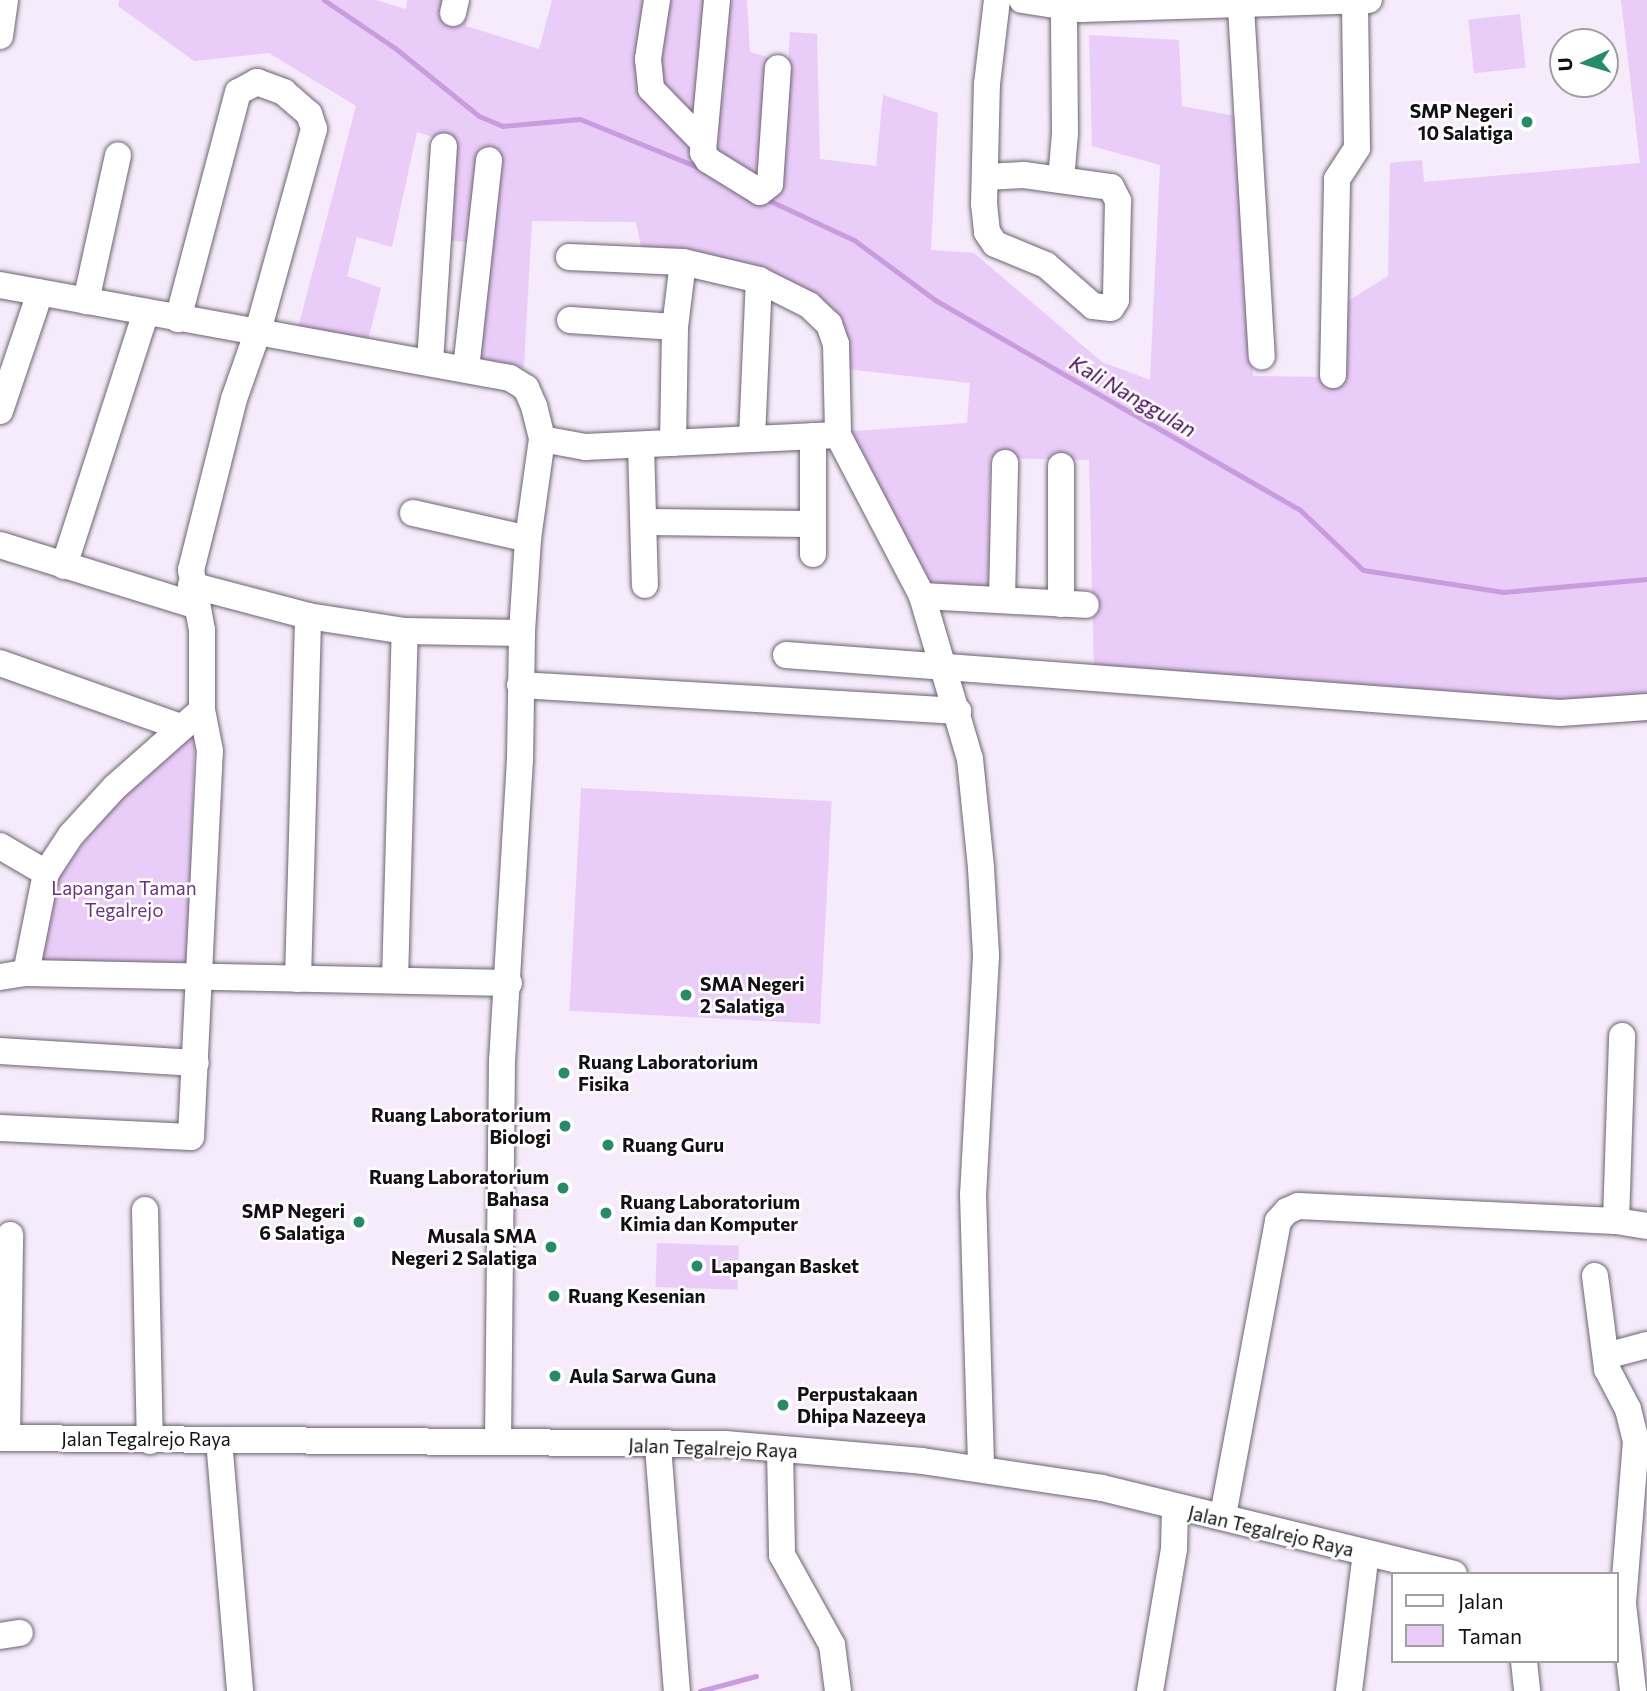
<!DOCTYPE html>
<html>
<head>
<meta charset="utf-8">
<style>
  body { margin:0 }
  #map { position:relative; width:1647px; height:1691px; overflow:hidden; background:#f5ebfa; font-family:Commissioner,sans-serif }
  div>[style] { position:absolute }
  .green>* { inset:0; background:#eaccf9; transform-origin:0 0 }
  .stream>* { height:5px; margin:-2.5px; padding:0 2.5px; transform-origin:2.5px; border-radius:2.5px; background:#c99bdf }
  .roads { filter:drop-shadow(0 0 2px #6d6471) drop-shadow(0 0 2px #6d6471) }
  .minor>* { height:26px; margin:-13px; padding:0 13px; transform-origin:13px; border-radius:13px; background:#fff }
  .dots>* { width:19px; height:19px; translate:-50% -50%; box-sizing:border-box; border:4px solid #fff; border-radius:50% }
  span { translate:-50% -50%; white-space:nowrap; text-align:center; line-height:1.15; -webkit-text-stroke:5px #fff; paint-order:stroke }
  .poi-label { font-size:19px; color:#131015; font-weight:700 }
  .right { translate:-100% -50%; text-align:right }
  .left { translate:0 -50%; text-align:left }
  .park-label { font-size:19px; color:#6a3282 }
  .street-label { font-size:19px; color:#131015 }
  .water-label { font-size:21px; color:#470a5e; font-style:italic }
  .legend { position:absolute; left:1391px; top:1572px; width:228px; height:91px; box-sizing:border-box; background:#fff; border:2px solid #a19fa1; margin:0; padding:9px 12px; list-style:none; font-size:21px; color:#131015 }
  .legend li { display:flex; align-items:center; gap:14px; height:35px }
  .legend b { width:35px; border:2px solid #a19fa1 }
  .north { position:absolute; left:1549px; top:28px; width:70px; height:70px; box-sizing:border-box; background:#fff; border:2px solid #a19fa1; border-radius:50%; rotate:266deg; font-size:19px; font-weight:700; line-height:28px; text-align:center; color:#131015 }
  .north::after { content:''; display:block; margin:auto; width:24px; height:32px; background:#268b67; clip-path:polygon(50% 0,100% 100%,50% 72%,0 100%) }
</style>
</head>
<body>
<div id="map">
  <div class="green">
    <i style="clip-path:polygon(119px 0,376px 0,406px 9px,407px 0,467px 0,466px 26px,539px 49px,552px 0,747px 0,750px 52px,788px 63px,790px 32px,817px 34px,820px 159px,876px 166px,883px 95px,938px 113px,931px 250px,974px 253px,1102px 362px,1150px 380px,1160px 165px,1092px 146px,1089px 35px,1179px 40px,1182px 106px,1245px 118px,1245px 253px,1253px 376px,1335px 377px,1335px 309px,1388px 276px,1390px 163px,1422px 160px,1424px 182px,1640px 163px,1621px 0,1647px 0,1647px 723px,1094px 671px,1089px 460px,990px 458px,989px 598px,927px 596px,839px 432px,967px 423px,970px 383px,846px 369px,839px 317px,642px 252px,636px 222px,532px 221px,524px 368px,471px 361px,480px 244px,440px 239px,446px 141px,417px 132px,392px 247px,357px 237px,347px 276px,381px 288px,367px 345px,297px 332px,356px 106px,269px 53px,194px 61px,118px 6px)"></i>
    <i style="left:1520px;top:14px;width:54px;height:52px;rotate:84deg"></i>
    <i style="clip-path:polygon(195px 724px,188px 967px,38px 964px,58px 876px,113px 806px)"></i>
    <i style="left:581px;top:788px;width:251px;height:223px;rotate:3deg"></i>
    <i style="left:657px;top:1243px;width:82px;height:44px;rotate:2deg"></i>
  </div>
  <div class="stream">
    <i style="left:324px;top:0;width:86px;rotate:34.1deg"></i>
    <i style="left:395px;top:48px;width:108px;rotate:39deg"></i>
    <i style="left:479px;top:116px;width:25px;rotate:23deg"></i>
    <i style="left:502px;top:126px;width:78px;rotate:-5.1deg"></i>
    <i style="left:580px;top:119px;width:130px;rotate:22.2deg"></i>
    <i style="left:766px;top:199px;width:97px;rotate:25deg"></i>
    <i style="left:854px;top:240px;width:101px;rotate:36.5deg"></i>
    <i style="left:935px;top:300px;width:420px;rotate:29.9deg"></i>
    <i style="left:1299px;top:509px;width:88px;rotate:43.6deg"></i>
    <i style="left:1363px;top:570px;width:142px;rotate:8.9deg"></i>
    <i style="left:1503px;top:592px;width:145px;rotate:-5.2deg"></i>
    <i style="left:700px;top:1691px;width:58px;rotate:-15deg"></i>
  </div>
  <div class="roads">
    <div class="minor">
      <i style="left:657px;top:0;width:60px;rotate:98.7deg"></i>
      <i style="left:648px;top:59px;width:30px;rotate:84deg"></i>
      <i style="left:651px;top:89px;width:71px;rotate:45.6deg"></i>
      <i style="left:717px;top:0;width:153px;rotate:95.3deg"></i>
      <i style="left:703px;top:152px;width:9px;rotate:58deg"></i>
      <i style="left:708px;top:160px;width:61px;rotate:31.6deg"></i>
      <i style="left:760px;top:192px;width:13px;rotate:-39deg"></i>
      <i style="left:770px;top:184px;width:116px;rotate:-86.1deg"></i>
      <i style="left:1022px;top:0;width:60px;rotate:8.7deg"></i>
      <i style="left:1081px;top:9px;width:288px;rotate:-1.8deg"></i>
      <i style="left:1241px;top:7px;width:350px;rotate:86.6deg"></i>
      <i style="left:453px;top:13px;width:13px;rotate:-77deg"></i>
      <i style="left:0;top:36px;width:36px;rotate:-82deg"></i>
      <i style="left:985px;top:177px;width:39px;rotate:-3deg"></i>
      <i style="left:1024px;top:175px;width:88px;rotate:7.9deg"></i>
      <i style="left:1111px;top:187px;width:16px;rotate:63deg"></i>
      <i style="left:1118px;top:201px;width:99px;rotate:91.2deg"></i>
      <i style="left:1116px;top:300px;width:9px;rotate:122deg"></i>
      <i style="left:1111px;top:308px;width:18px;rotate:-174deg"></i>
      <i style="left:1093px;top:306px;width:62px;rotate:-138.9deg"></i>
      <i style="left:1046px;top:265px;width:55px;rotate:-157.6deg"></i>
      <i style="left:995px;top:244px;width:14px;rotate:-124deg"></i>
      <i style="left:987px;top:232px;width:28px;rotate:-96deg"></i>
      <i style="left:984px;top:204px;width:120px;rotate:-88.6deg"></i>
      <i style="left:987px;top:84px;width:85px;rotate:-83.2deg"></i>
      <i style="left:1061px;top:180px;width:47px;rotate:-85.1deg"></i>
      <i style="left:1065px;top:133px;width:125px;rotate:-90.5deg"></i>
      <i style="left:569px;top:257px;width:114px;rotate:2.5deg"></i>
      <i style="left:683px;top:262px;width:78px;rotate:13.3deg"></i>
      <i style="left:759px;top:280px;width:56px;rotate:26.6deg"></i>
      <i style="left:809px;top:305px;width:28px;rotate:44deg"></i>
      <i style="left:829px;top:324px;width:21px;rotate:71deg"></i>
      <i style="left:836px;top:344px;width:91px;rotate:88.7deg"></i>
      <i style="left:0;top:285px;width:518px;rotate:10.33deg"></i>
      <i style="left:510px;top:378px;width:19px;rotate:32deg"></i>
      <i style="left:526px;top:388px;width:20px;rotate:66deg"></i>
      <i style="left:534px;top:406px;width:34px;rotate:76deg"></i>
      <i style="left:542px;top:439px;width:101px;rotate:98deg"></i>
      <i style="left:528px;top:539px;width:94px;rotate:93.7deg"></i>
      <i style="left:522px;top:633px;width:126px;rotate:90.9deg"></i>
      <i style="left:520px;top:759px;width:302px;rotate:93.4deg"></i>
      <i style="left:502px;top:1060px;width:380px;rotate:90.6deg"></i>
      <i style="left:86px;top:301px;width:149px;rotate:-77.6deg"></i>
      <i style="left:570px;top:320px;width:105px;rotate:3.8deg"></i>
      <i style="left:430px;top:362px;width:216px;rotate:-86.3deg"></i>
      <i style="left:466px;top:369px;width:210px;rotate:-83.7deg"></i>
      <i style="left:1333px;top:375px;width:196px;rotate:-88.8deg"></i>
      <i style="left:1337px;top:179px;width:37px;rotate:-57deg"></i>
      <i style="left:1357px;top:148px;width:146px;rotate:-90.8deg"></i>
      <i style="left:0;top:411px;width:125px;rotate:-71.3deg"></i>
      <i style="left:813px;top:436px;width:118px;rotate:90deg"></i>
      <i style="left:752px;top:438px;width:158px;rotate:-87.5deg"></i>
      <i style="left:542px;top:439px;width:44px;rotate:10.5deg"></i>
      <i style="left:585px;top:447px;width:253px;rotate:-2.7deg"></i>
      <i style="left:838px;top:435px;width:182px;rotate:62.4deg"></i>
      <i style="left:922px;top:596px;width:170px;rotate:73.6deg"></i>
      <i style="left:970px;top:759px;width:110px;rotate:84.2deg"></i>
      <i style="left:981px;top:868px;width:88px;rotate:86.7deg"></i>
      <i style="left:986px;top:956px;width:238px;rotate:93.1deg"></i>
      <i style="left:973px;top:1194px;width:274px;rotate:88.3deg"></i>
      <i style="left:673px;top:443px;width:116px;rotate:-89deg"></i>
      <i style="left:675px;top:327px;width:65px;rotate:-83deg"></i>
      <i style="left:641px;top:445px;width:140px;rotate:88.4deg"></i>
      <i style="left:413px;top:513px;width:118px;rotate:12.7deg"></i>
      <i style="left:644px;top:522px;width:169px;rotate:0.7deg"></i>
      <i style="left:0;top:545px;width:206px;rotate:17.2deg"></i>
      <i style="left:64px;top:566px;width:267px;rotate:-72.1deg"></i>
      <i style="left:191px;top:585px;width:121px;rotate:14.8deg"></i>
      <i style="left:308px;top:616px;width:98px;rotate:8.8deg"></i>
      <i style="left:405px;top:631px;width:117px;rotate:1deg"></i>
      <i style="left:922px;top:596px;width:164px;rotate:3.1deg"></i>
      <i style="left:1002px;top:600px;width:137px;rotate:-88.7deg"></i>
      <i style="left:1061px;top:604px;width:138px;rotate:-90deg"></i>
      <i style="left:786px;top:655px;width:776px;rotate:4.29deg"></i>
      <i style="left:1560px;top:713px;width:87px;rotate:-3.9deg"></i>
      <i style="left:0;top:663px;width:192px;rotate:19.5deg"></i>
      <i style="left:520px;top:685px;width:439px;rotate:3.4deg"></i>
      <i style="left:0;top:846px;width:53px;rotate:30.4deg"></i>
      <i style="left:26px;top:973px;width:483px;rotate:1.2deg"></i>
      <i style="left:0;top:977px;width:26px;rotate:-9deg"></i>
      <i style="left:26px;top:973px;width:102px;rotate:-78.7deg"></i>
      <i style="left:46px;top:873px;width:45px;rotate:-56.7deg"></i>
      <i style="left:71px;top:835px;width:65px;rotate:-47.5deg"></i>
      <i style="left:115px;top:787px;width:116px;rotate:-41.5deg"></i>
      <i style="left:202px;top:710px;width:80px;rotate:-90deg"></i>
      <i style="left:202px;top:630px;width:61px;rotate:-100.4deg"></i>
      <i style="left:191px;top:570px;width:176px;rotate:-75.9deg"></i>
      <i style="left:234px;top:399px;width:72px;rotate:-70.6deg"></i>
      <i style="left:258px;top:331px;width:210px;rotate:-74.5deg"></i>
      <i style="left:314px;top:129px;width:16px;rotate:-108deg"></i>
      <i style="left:309px;top:114px;width:33px;rotate:-139deg"></i>
      <i style="left:284px;top:92px;width:29px;rotate:-160deg"></i>
      <i style="left:257px;top:82px;width:21px;rotate:152deg"></i>
      <i style="left:238px;top:92px;width:235px;rotate:104.8deg"></i>
      <i style="left:298px;top:979px;width:363px;rotate:-88.4deg"></i>
      <i style="left:395px;top:980px;width:349px;rotate:-88.4deg"></i>
      <i style="left:0;top:1051px;width:196px;rotate:3.5deg"></i>
      <i style="left:0;top:1128px;width:191px;rotate:2.7deg"></i>
      <i style="left:191px;top:1137px;width:386px;rotate:-87.2deg"></i>
      <i style="left:210px;top:751px;width:42px;rotate:-101deg"></i>
      <i style="left:145px;top:1210px;width:231px;rotate:88.8deg"></i>
      <i style="left:1616px;top:1221px;width:185px;rotate:-88.1deg"></i>
      <i style="left:1595px;top:1276px;width:94px;rotate:82.6deg"></i>
      <i style="left:1607px;top:1369px;width:45px;rotate:62.3deg"></i>
      <i style="left:1628px;top:1409px;width:33px;rotate:76deg"></i>
      <i style="left:1636px;top:1441px;width:164px;rotate:94.6deg"></i>
      <i style="left:1623px;top:1604px;width:88px;rotate:83.4deg"></i>
      <i style="left:1606px;top:1356px;width:42px;rotate:-15deg"></i>
      <i style="left:7px;top:1437px;width:202px;rotate:-89.1deg"></i>
      <i style="left:0;top:1438px;width:725px;rotate:0.47deg"></i>
      <i style="left:725px;top:1444px;width:198px;rotate:4.9deg"></i>
      <i style="left:922px;top:1461px;width:182px;rotate:8.5deg"></i>
      <i style="left:1102px;top:1488px;width:362px;rotate:13.7deg"></i>
      <i style="left:219px;top:1440px;width:252px;rotate:85.2deg"></i>
      <i style="left:658px;top:1446px;width:246px;rotate:85.6deg"></i>
      <i style="left:780px;top:1449px;width:106px;rotate:88.9deg"></i>
      <i style="left:782px;top:1555px;width:103px;rotate:60.9deg"></i>
      <i style="left:832px;top:1645px;width:46px;rotate:82.6deg"></i>
      <i style="left:1223px;top:1515px;width:299px;rotate:-79.4deg"></i>
      <i style="left:1278px;top:1221px;width:13px;rotate:-48deg"></i>
      <i style="left:1287px;top:1211px;width:12px;rotate:-24deg"></i>
      <i style="left:1298px;top:1206px;width:318px;rotate:2.7deg"></i>
      <i style="left:1616px;top:1221px;width:31px;rotate:9deg"></i>
      <i style="left:0;top:1636px;width:20px;rotate:-9deg"></i>
      <i style="left:1524px;top:1661px;width:30px;rotate:84deg"></i>
      <i style="left:1150px;top:1691px;width:144px;rotate:-80.4deg"></i>
      <i style="left:1174px;top:1549px;width:41px;rotate:-88.6deg"></i>
      <i style="left:1349px;top:1691px;width:139px;rotate:-83deg"></i>
    </div>
  </div>
  <div class="dots">
    <i style="left:1527px;top:122px;background:#268b67"></i>
    <i style="left:686px;top:995px;background:#268b67"></i>
    <i style="left:564px;top:1073px;background:#268b67"></i>
    <i style="left:565px;top:1126px;background:#268b67"></i>
    <i style="left:608px;top:1145px;background:#268b67"></i>
    <i style="left:563px;top:1188px;background:#268b67"></i>
    <i style="left:606px;top:1213px;background:#268b67"></i>
    <i style="left:359px;top:1222px;background:#268b67"></i>
    <i style="left:551px;top:1247px;background:#268b67"></i>
    <i style="left:697px;top:1266px;background:#268b67"></i>
    <i style="left:554px;top:1296px;background:#268b67"></i>
    <i style="left:555px;top:1376px;background:#268b67"></i>
    <i style="left:783px;top:1405px;background:#268b67"></i>
  </div>
  <div class="poi-label">
    <span class="right" style="left:1513px;top:122px">SMP Negeri<br>10 Salatiga</span>
    <span class="left" style="left:700px;top:995px">SMA Negeri<br>2 Salatiga</span>
    <span class="left" style="left:578px;top:1073px">Ruang Laboratorium<br>Fisika</span>
    <span class="right" style="left:551px;top:1126px">Ruang Laboratorium<br>Biologi</span>
    <span class="left" style="left:622px;top:1145px">Ruang Guru</span>
    <span class="right" style="left:549px;top:1188px">Ruang Laboratorium<br>Bahasa</span>
    <span class="left" style="left:620px;top:1213px">Ruang Laboratorium<br>Kimia dan Komputer</span>
    <span class="right" style="left:345px;top:1222px">SMP Negeri<br>6 Salatiga</span>
    <span class="right" style="left:537px;top:1247px">Musala SMA<br>Negeri 2 Salatiga</span>
    <span class="left" style="left:711px;top:1266px">Lapangan Basket</span>
    <span class="left" style="left:568px;top:1296px">Ruang Kesenian</span>
    <span class="left" style="left:569px;top:1376px">Aula Sarwa Guna</span>
    <span class="left" style="left:797px;top:1405px">Perpustakaan<br>Dhipa Nazeeya</span>
  </div>
  <div class="park-label">
    <span style="left:124px;top:899px">Lapangan Taman<br>Tegalrejo</span>
  </div>
  <div class="street-label">
    <span style="left:146px;top:1439px">Jalan Tegalrejo Raya</span>
    <span style="left:713px;top:1448px;rotate:2deg">Jalan Tegalrejo Raya</span>
    <span style="left:1271px;top:1531px;rotate:13deg">Jalan Tegalrejo Raya</span>
  </div>
  <div class="water-label">
    <span style="left:1133px;top:396px;rotate:30deg">Kali Nanggulan</span>
  </div>
  <ul class="legend">
  <li><b style="height:9px;background:#fff"></b>Jalan</li>
  <li><b style="height:19px;background:#eaccf9"></b>Taman</li>
  </ul>
  <div class="north">U</div>
</div>
</body>
</html>
